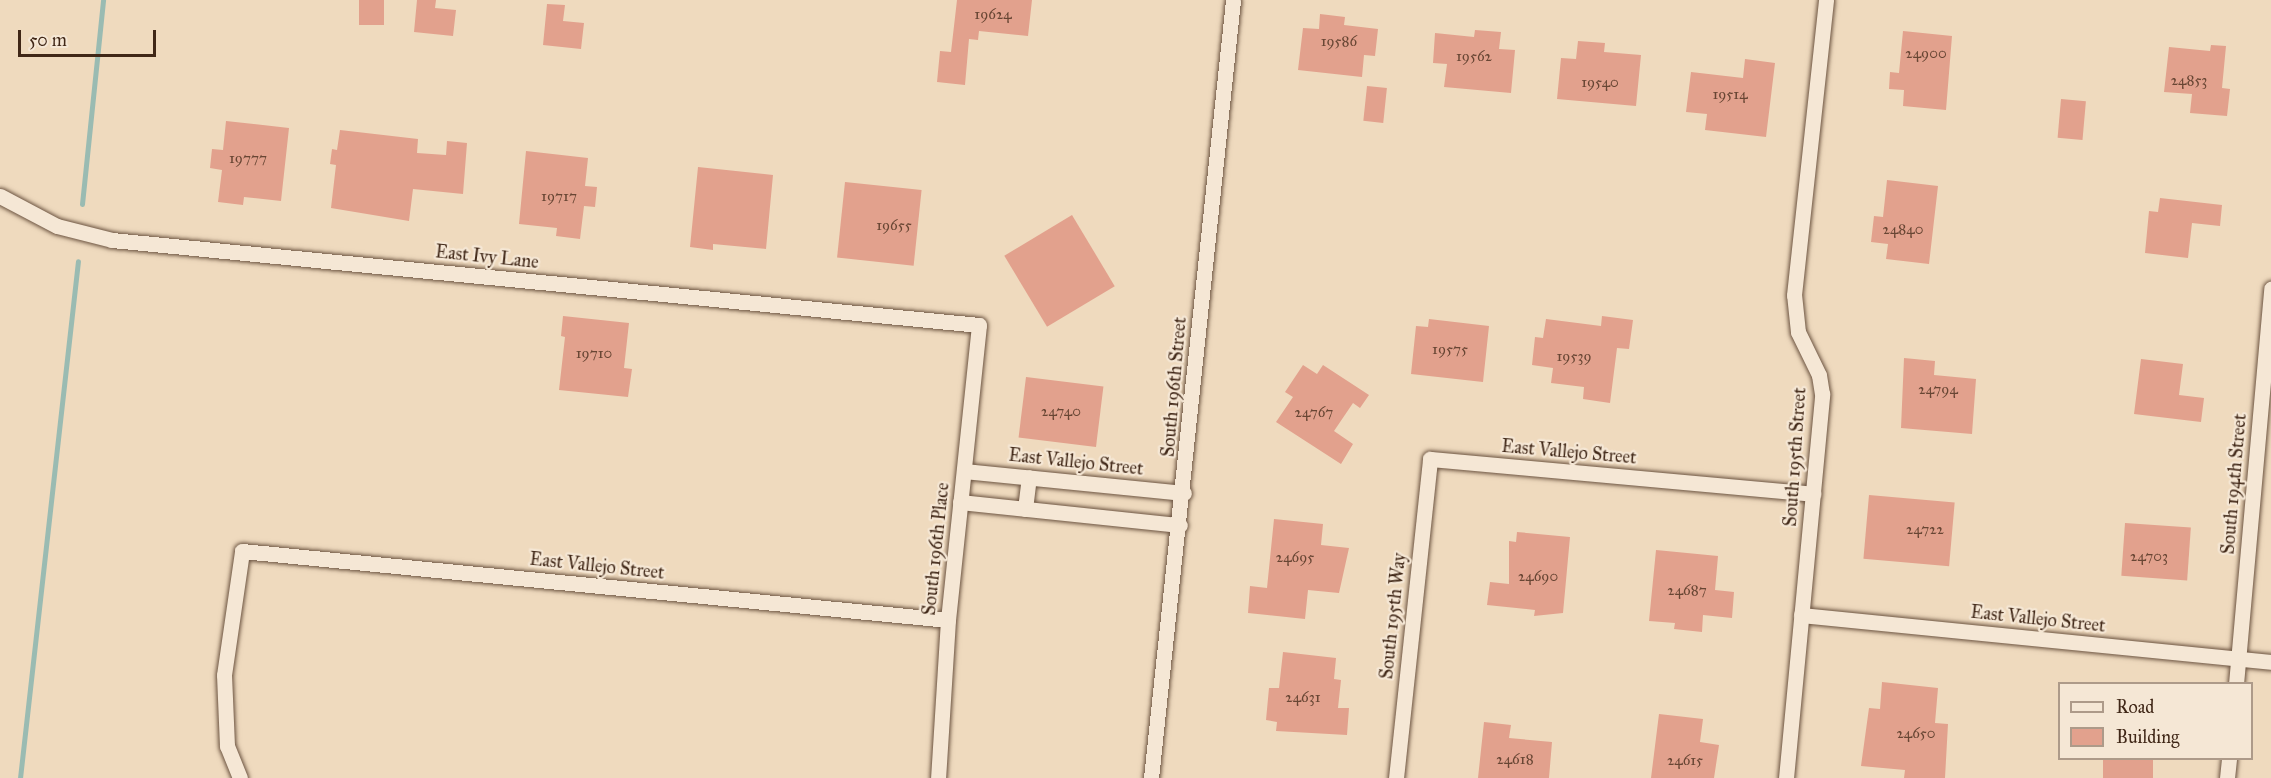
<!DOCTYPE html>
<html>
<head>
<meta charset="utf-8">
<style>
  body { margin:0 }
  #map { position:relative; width:2271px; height:778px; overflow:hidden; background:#efdabe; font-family:"IM FELL Great Primer",serif }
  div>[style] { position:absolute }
  .stream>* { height:5px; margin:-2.5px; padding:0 2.5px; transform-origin:2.5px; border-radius:2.5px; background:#9abbb2 }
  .building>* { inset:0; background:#e2a18d; transform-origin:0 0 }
  .roads { filter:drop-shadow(0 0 2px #6c5441) drop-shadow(0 0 2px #6c5441) }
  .street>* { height:15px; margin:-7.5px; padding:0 7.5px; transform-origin:7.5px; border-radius:7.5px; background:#f5e7d5 }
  span { translate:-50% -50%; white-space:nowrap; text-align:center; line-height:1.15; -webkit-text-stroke:4.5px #f5e7d5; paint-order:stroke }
  .number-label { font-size:15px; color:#684634 }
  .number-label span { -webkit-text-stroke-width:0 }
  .street-label { font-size:18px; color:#402717 }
  .legend { position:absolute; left:2058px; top:682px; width:195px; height:78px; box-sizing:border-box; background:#f5e7d5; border:2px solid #ad9a89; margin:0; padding:8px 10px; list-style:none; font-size:18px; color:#402717 }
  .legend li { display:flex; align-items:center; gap:12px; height:30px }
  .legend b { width:30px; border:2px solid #ad9a89 }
  .scale { position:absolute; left:18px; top:30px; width:138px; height:27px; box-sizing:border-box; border:3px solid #402717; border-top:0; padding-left:8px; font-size:18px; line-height:21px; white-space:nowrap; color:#402717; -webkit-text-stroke:4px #f5e7d5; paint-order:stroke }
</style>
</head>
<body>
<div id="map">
  <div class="stream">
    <i style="left:82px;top:204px;width:205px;rotate:-84.1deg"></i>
    <i style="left:20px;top:778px;width:520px;rotate:-83.6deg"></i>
  </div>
  <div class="building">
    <i style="left:359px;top:0;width:25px;height:25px"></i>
    <i style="clip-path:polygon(417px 0,436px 0,435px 8px,456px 10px,453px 36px,414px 32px)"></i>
    <i style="clip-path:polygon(957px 0,1032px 0,1028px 36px,979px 31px,978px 40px,969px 39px,965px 85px,937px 82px,940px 51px,951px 52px)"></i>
    <i style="clip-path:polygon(547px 4px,565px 5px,563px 21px,584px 23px,581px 49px,543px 45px)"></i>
    <i style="clip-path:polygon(1320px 14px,1345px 17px,1344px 25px,1378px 29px,1375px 56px,1364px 55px,1362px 77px,1298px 70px,1303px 28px,1319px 29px)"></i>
    <i style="clip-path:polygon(1475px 30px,1501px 32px,1499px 49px,1515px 50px,1511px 93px,1444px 87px,1447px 64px,1433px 63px,1435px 33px,1474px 37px)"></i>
    <i style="clip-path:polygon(1903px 31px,1952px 36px,1946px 110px,1903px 106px,1904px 90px,1889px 89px,1890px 72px,1899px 73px)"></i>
    <i style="clip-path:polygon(1578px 41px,1605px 43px,1604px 52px,1641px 55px,1636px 106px,1557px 99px,1561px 58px,1576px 59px)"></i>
    <i style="clip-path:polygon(2211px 45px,2226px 46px,2222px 88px,2230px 89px,2227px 116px,2190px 113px,2192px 94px,2164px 92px,2169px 47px,2210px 51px)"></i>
    <i style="clip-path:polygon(1745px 59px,1775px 63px,1766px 137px,1705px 130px,1707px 114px,1686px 112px,1691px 72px,1743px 78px)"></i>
    <i style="left:1367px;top:86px;width:20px;height:35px;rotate:6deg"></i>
    <i style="left:2061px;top:99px;width:25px;height:39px;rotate:5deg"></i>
    <i style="clip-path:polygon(226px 121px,289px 128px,281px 201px,244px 197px,243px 205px,218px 202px,222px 170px,210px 168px,212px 149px,223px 150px)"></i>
    <i style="clip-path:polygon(340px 130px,418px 139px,417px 153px,446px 155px,447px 141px,467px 143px,463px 194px,413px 189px,409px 221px,331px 208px,336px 165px,330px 164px,332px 149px,337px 150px)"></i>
    <i style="clip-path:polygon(526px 151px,588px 158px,585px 186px,597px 187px,595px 207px,584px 206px,580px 239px,556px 236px,557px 228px,519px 224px)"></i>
    <i style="clip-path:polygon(698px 167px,773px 175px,766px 249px,713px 244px,713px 250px,690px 247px)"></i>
    <i style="clip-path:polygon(1887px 180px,1938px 186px,1929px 264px,1886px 259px,1888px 244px,1871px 242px,1874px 216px,1883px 217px)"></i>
    <i style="left:845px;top:182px;width:77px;height:76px;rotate:6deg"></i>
    <i style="clip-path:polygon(2160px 198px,2222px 205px,2220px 226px,2192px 223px,2188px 258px,2145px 253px,2149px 211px,2158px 212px)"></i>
    <i style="left:1072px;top:215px;width:83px;height:79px;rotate:59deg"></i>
    <i style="clip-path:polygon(563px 316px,629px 323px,624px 368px,632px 369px,628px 397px,559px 390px,565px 337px,561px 336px)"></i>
    <i style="clip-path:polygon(1602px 316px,1633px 320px,1629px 349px,1617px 348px,1610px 403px,1583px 399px,1584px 387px,1551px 383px,1553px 368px,1532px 365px,1535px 337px,1543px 338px,1546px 319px,1601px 326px)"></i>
    <i style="clip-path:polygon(1429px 319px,1489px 326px,1483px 382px,1411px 374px,1416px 326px,1428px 327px)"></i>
    <i style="clip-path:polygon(1904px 358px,1935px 361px,1934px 375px,1976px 379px,1972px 434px,1901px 428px)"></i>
    <i style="clip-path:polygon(2141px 359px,2183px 364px,2179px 395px,2204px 398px,2201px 422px,2134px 414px)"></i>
    <i style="clip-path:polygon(1303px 365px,1317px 374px,1323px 365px,1369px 395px,1360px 408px,1353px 403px,1334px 431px,1353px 444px,1341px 464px,1276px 422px,1293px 397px,1285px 392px)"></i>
    <i style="left:1026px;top:377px;width:78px;height:61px;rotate:7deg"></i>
    <i style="left:1869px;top:495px;width:86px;height:64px;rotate:5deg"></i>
    <i style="clip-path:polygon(1274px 519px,1323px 524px,1321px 545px,1349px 548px,1339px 593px,1308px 590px,1305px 619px,1248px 613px,1250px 586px,1267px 588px)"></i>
    <i style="left:2125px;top:523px;width:66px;height:53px;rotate:4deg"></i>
    <i style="clip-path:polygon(1517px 532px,1570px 537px,1563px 613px,1534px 616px,1535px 610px,1487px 605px,1490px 582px,1509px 584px,1509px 541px,1516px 542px)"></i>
    <i style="clip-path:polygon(1656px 550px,1718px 556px,1715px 590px,1734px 592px,1732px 618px,1703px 615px,1702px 632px,1674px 629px,1675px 623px,1649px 621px)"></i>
    <i style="clip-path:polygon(1283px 652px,1336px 658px,1334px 679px,1341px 680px,1338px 708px,1349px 708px,1347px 735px,1276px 731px,1277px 722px,1266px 720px,1269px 688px,1279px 688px)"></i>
    <i style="clip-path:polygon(1882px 682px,1938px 688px,1935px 723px,1948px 724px,1945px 778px,1904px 778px,1905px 770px,1861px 766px,1869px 708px,1880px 709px)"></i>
    <i style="clip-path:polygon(1659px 714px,1703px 719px,1700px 742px,1719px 745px,1714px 778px,1651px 778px)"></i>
    <i style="clip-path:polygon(1484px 722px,1511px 725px,1509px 738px,1552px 742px,1549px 778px,1478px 778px)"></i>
    <i style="left:2103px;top:759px;width:50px;height:19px"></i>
  </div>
  <div class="roads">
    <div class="street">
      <i style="left:0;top:196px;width:64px;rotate:27.8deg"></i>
      <i style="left:57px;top:226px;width:57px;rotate:14.3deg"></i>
      <i style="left:112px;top:240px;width:871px;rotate:5.6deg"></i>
      <i style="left:979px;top:325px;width:297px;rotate:96deg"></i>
      <i style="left:948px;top:620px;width:158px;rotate:93.6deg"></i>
      <i style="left:964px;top:471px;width:221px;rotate:5.7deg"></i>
      <i style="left:960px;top:502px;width:221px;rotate:6deg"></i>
      <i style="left:1025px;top:509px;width:32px;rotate:-83deg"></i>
      <i style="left:1801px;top:615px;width:472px;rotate:5.7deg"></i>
      <i style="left:2236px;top:684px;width:397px;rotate:-84.9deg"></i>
      <i style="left:240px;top:778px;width:35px;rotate:-112deg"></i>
      <i style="left:227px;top:746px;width:71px;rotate:-92.4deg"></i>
      <i style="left:224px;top:675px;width:125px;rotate:-81.7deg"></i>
      <i style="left:242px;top:551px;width:709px;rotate:5.58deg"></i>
      <i style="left:1151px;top:778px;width:782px;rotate:-83.98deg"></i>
      <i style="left:1396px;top:778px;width:321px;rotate:-83.9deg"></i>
      <i style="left:1430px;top:459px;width:385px;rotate:5.2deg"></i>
      <i style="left:1786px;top:778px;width:386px;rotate:-84.6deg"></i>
      <i style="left:1822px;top:394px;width:19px;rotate:-99deg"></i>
      <i style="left:1819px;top:375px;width:48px;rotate:-116deg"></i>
      <i style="left:1798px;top:332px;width:37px;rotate:-96deg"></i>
      <i style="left:1794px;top:295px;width:297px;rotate:-83.8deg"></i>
      <i style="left:2227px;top:778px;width:20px;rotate:-84deg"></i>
    </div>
  </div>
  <div class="number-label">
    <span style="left:993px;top:15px">19624</span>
    <span style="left:1339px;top:42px">19586</span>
    <span style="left:1926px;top:54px">24900</span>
    <span style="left:1474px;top:57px">19562</span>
    <span style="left:2189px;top:81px">24853</span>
    <span style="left:1600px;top:83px">19540</span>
    <span style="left:1730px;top:95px">19514</span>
    <span style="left:248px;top:159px">19777</span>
    <span style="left:559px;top:197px">19717</span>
    <span style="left:894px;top:226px">19655</span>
    <span style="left:1903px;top:230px">24840</span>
    <span style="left:1450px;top:350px">19575</span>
    <span style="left:594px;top:354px">19710</span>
    <span style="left:1574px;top:357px">19539</span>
    <span style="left:1938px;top:390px">24794</span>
    <span style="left:1061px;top:412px">24740</span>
    <span style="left:1314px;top:413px">24767</span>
    <span style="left:1925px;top:530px">24722</span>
    <span style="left:2149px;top:557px">24703</span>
    <span style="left:1295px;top:558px">24695</span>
    <span style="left:1538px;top:577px">24690</span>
    <span style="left:1687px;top:591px">24687</span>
    <span style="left:1303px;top:698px">24631</span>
    <span style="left:1916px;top:734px">24650</span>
    <span style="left:1515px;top:760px">24618</span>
    <span style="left:1685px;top:761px">24615</span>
  </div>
  <div class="street-label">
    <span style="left:487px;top:257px;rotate:6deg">East Ivy Lane</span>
    <span style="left:1174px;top:387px;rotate:-85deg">South 196th Street</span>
    <span style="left:1569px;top:452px;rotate:5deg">East Vallejo Street</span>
    <span style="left:1795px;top:457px;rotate:-86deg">South 195th Street</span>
    <span style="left:1076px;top:462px;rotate:6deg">East Vallejo Street</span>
    <span style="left:2234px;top:484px;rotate:-85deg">South 194th Street</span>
    <span style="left:936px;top:549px;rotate:-84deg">South 196th Place</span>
    <span style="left:597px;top:566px;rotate:6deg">East Vallejo Street</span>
    <span style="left:1393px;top:616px;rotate:-84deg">South 195th Way</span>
    <span style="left:2038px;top:619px;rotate:6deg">East Vallejo Street</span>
  </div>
  <ul class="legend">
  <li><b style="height:8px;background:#f5e7d5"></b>Road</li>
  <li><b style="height:16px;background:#e2a18d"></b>Building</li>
  </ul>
  <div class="scale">50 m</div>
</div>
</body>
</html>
